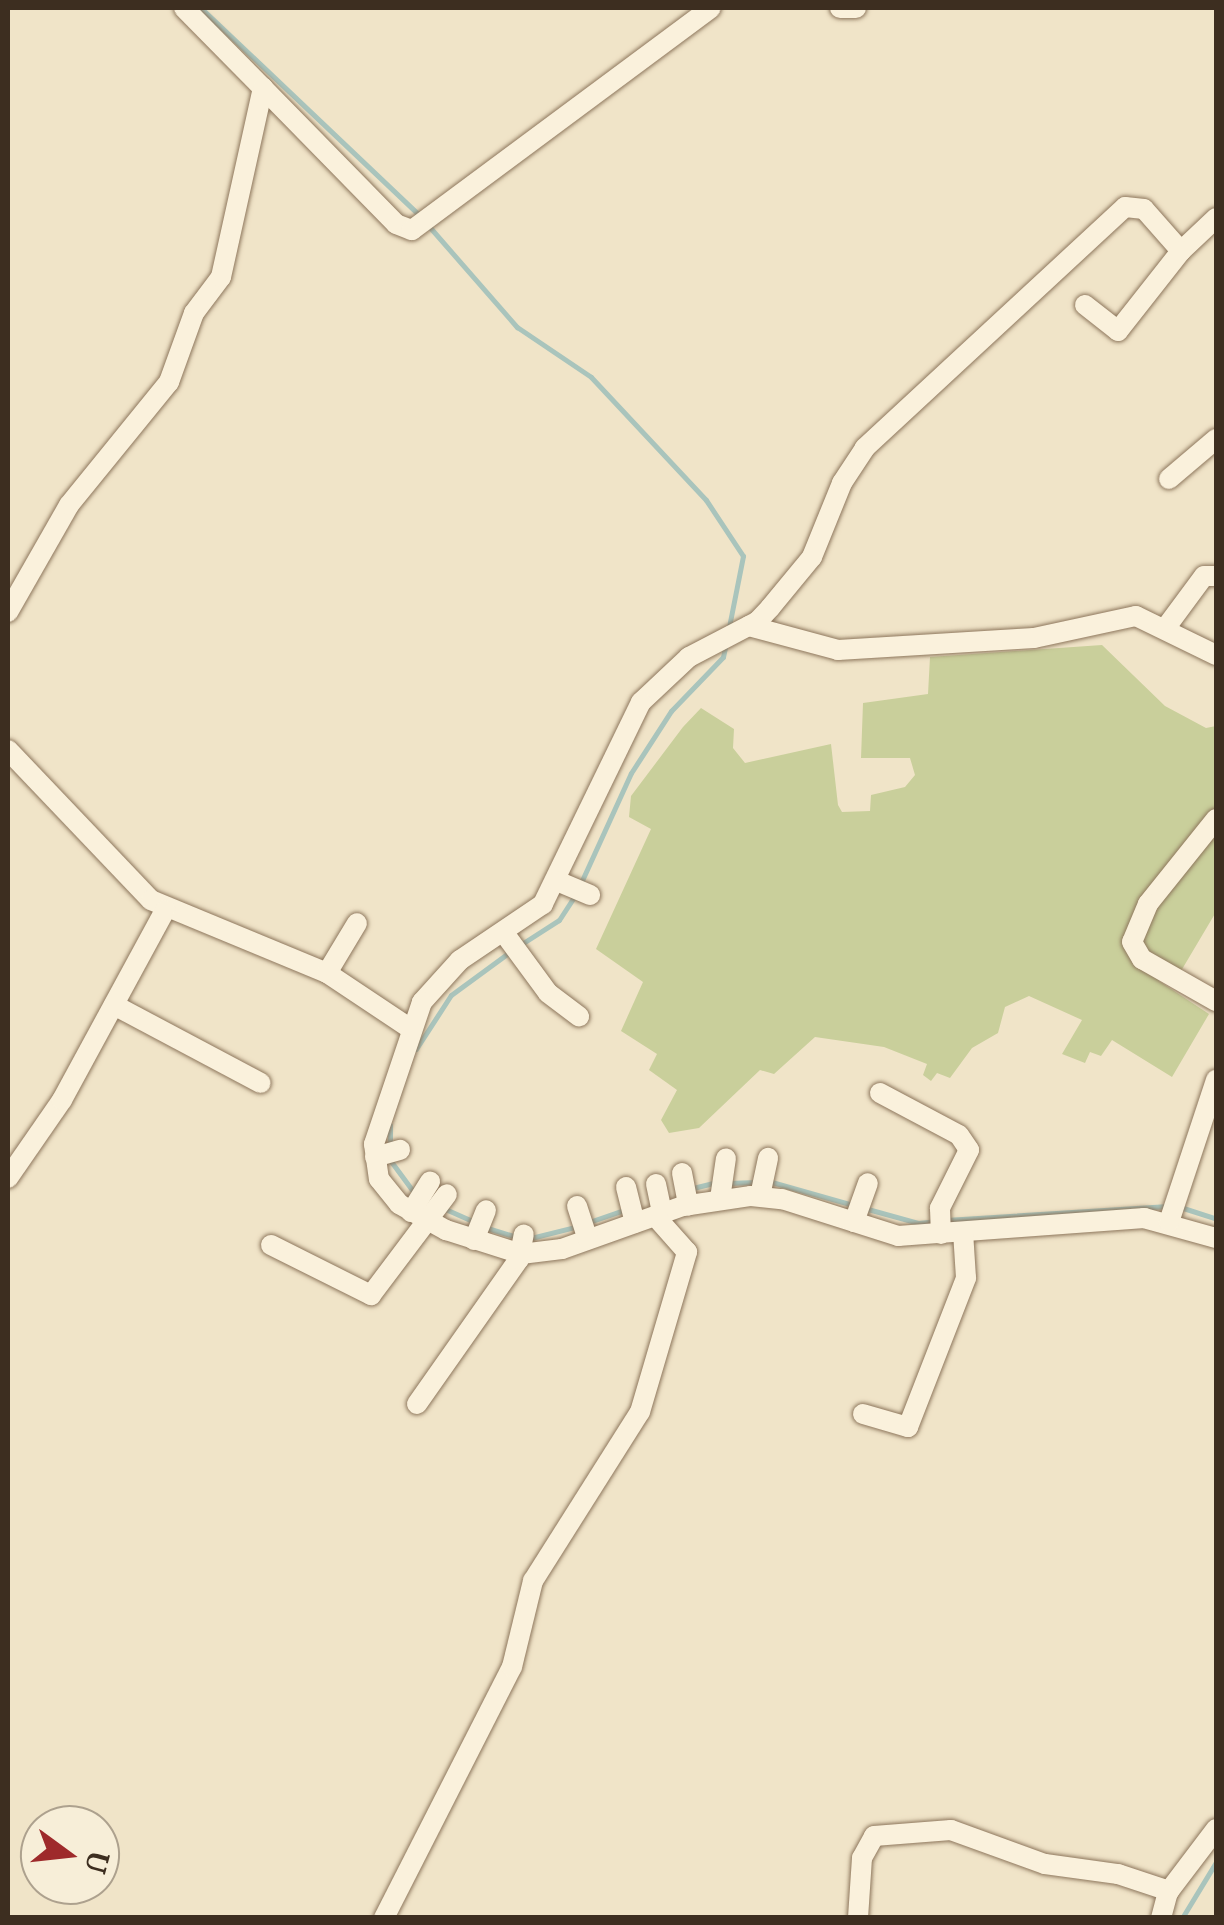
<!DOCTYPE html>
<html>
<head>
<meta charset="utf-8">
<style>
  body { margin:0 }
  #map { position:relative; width:1224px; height:1925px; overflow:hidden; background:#f0e4c8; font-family:Merriweather,serif }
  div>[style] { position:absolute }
  .green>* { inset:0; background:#c9cf9b }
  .stream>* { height:5px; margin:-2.5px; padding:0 2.5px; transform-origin:2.5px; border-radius:2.5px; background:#a9c4bc }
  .roads { filter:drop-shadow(0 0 2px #8d765c) drop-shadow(0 0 2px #8d765c) }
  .minor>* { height:20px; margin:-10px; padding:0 10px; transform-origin:10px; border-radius:10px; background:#faf1dc }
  span { translate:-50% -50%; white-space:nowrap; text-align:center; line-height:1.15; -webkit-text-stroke:8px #f7eed8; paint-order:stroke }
  .frame { position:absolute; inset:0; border:10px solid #3d2e20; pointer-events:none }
  .north { position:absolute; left:20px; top:1805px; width:100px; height:100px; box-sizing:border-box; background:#f7eed8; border:2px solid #ada18e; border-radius:50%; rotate:105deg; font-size:28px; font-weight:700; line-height:40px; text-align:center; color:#3d2e20 }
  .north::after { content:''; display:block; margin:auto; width:35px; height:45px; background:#9e2a2b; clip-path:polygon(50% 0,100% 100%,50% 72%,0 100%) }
</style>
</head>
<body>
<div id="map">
  <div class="green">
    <i style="clip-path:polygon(1102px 645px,1165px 706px,1206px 728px,1216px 726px,1216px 912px,1181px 971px,1169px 963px,1159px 981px,1209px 1014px,1172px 1077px,1112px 1040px,1101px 1056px,1090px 1052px,1085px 1063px,1062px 1054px,1082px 1020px,1029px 996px,1005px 1007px,998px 1033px,972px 1048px,950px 1078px,937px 1073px,931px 1081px,923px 1075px,927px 1064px,884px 1047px,815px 1037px,774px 1074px,760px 1070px,699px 1128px,669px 1133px,661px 1120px,677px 1090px,649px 1070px,657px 1054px,621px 1031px,643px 982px,596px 949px,651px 829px,629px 817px,631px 796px,683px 727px,701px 708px,734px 729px,733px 748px,745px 763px,831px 744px,838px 805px,842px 812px,870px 811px,871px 795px,905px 787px,915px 775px,910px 758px,861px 758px,863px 703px,928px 694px,930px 657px)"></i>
  </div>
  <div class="stream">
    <i style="left:201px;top:8px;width:302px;rotate:43.5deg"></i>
    <i style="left:427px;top:224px;width:137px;rotate:48.9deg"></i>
    <i style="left:517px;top:327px;width:89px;rotate:34deg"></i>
    <i style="left:591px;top:377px;width:168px;rotate:46.9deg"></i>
    <i style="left:706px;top:500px;width:67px;rotate:56.5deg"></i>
    <i style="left:743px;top:556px;width:72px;rotate:101.2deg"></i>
    <i style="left:579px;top:887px;width:125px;rotate:-65.5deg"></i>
    <i style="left:631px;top:773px;width:74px;rotate:-57.2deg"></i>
    <i style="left:671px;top:711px;width:75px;rotate:-46.1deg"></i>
    <i style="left:723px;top:657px;width:14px;rotate:-78deg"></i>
    <i style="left:520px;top:945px;width:46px;rotate:-32.7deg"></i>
    <i style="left:559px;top:920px;width:27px;rotate:-57deg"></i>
    <i style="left:416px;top:1049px;width:64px;rotate:-57.1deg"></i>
    <i style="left:451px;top:995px;width:74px;rotate:-36.3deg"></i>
    <i style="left:390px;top:1149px;width:24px;rotate:-90deg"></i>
    <i style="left:390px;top:1160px;width:42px;rotate:53.7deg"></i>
    <i style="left:768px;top:1181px;width:88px;rotate:15.8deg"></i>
    <i style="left:728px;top:1183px;width:29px;rotate:-2deg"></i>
    <i style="left:689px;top:1189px;width:29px;rotate:-14deg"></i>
    <i style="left:1180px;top:1207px;width:38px;rotate:18deg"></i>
    <i style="left:443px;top:1208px;width:34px;rotate:24deg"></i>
    <i style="left:864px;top:1208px;width:56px;rotate:15.5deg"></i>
    <i style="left:918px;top:1223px;width:18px;rotate:-6deg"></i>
    <i style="left:946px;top:1220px;width:223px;rotate:-3.6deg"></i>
    <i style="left:589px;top:1222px;width:39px;rotate:-19deg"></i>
    <i style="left:484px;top:1227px;width:34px;rotate:17deg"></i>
    <i style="left:527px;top:1239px;width:54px;rotate:-14deg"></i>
    <i style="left:1182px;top:1918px;width:66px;rotate:-58.7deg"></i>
  </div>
  <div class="roads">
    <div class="minor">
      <i style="left:184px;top:8px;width:112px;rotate:45.4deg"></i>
      <i style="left:840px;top:8px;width:16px"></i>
      <i style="left:1216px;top:218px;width:48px;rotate:136.7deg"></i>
      <i style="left:1181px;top:251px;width:56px;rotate:-131.4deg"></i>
      <i style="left:1144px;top:209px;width:19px;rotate:-174deg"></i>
      <i style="left:1125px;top:207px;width:355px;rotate:137.2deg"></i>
      <i style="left:865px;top:448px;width:42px;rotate:123.3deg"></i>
      <i style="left:842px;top:483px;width:80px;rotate:112.1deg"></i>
      <i style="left:812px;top:557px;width:66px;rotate:129.5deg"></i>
      <i style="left:770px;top:608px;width:18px;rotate:133deg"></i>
      <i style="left:758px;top:621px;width:78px;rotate:152.4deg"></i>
      <i style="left:689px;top:657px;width:66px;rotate:136.8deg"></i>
      <i style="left:641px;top:702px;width:225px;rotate:115.9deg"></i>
      <i style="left:543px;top:904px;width:100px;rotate:146deg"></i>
      <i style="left:460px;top:960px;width:57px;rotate:132.1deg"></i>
      <i style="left:422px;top:1002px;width:150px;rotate:108.7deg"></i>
      <i style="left:374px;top:1144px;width:35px;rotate:82deg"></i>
      <i style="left:379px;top:1179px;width:32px;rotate:51deg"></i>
      <i style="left:399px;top:1204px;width:54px;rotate:29deg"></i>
      <i style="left:446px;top:1230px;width:79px;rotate:17.7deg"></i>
      <i style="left:521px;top:1254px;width:41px;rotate:-7deg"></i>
      <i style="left:562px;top:1249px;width:128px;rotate:-19.6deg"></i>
      <i style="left:683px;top:1206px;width:69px;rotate:-8.4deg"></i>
      <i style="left:751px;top:1196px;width:31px;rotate:6deg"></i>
      <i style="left:782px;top:1199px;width:122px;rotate:17.7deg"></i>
      <i style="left:898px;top:1236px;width:247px;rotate:-4.2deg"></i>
      <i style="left:1144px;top:1218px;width:75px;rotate:15.5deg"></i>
      <i style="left:1085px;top:305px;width:42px;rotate:38.2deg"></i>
      <i style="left:1118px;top:331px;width:102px;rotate:-51.8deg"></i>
      <i style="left:1169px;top:479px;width:62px;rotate:-40.4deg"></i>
      <i style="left:8px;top:612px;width:123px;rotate:-60.3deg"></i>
      <i style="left:69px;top:505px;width:159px;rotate:-50.9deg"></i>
      <i style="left:169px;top:382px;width:73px;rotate:-70.1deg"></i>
      <i style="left:194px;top:313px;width:45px;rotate:-53.1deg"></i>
      <i style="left:221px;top:277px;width:194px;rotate:-77.5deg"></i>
      <i style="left:263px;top:88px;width:190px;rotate:45.6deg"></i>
      <i style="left:396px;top:224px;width:17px;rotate:21deg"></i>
      <i style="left:412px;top:230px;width:372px;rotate:-36.6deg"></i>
      <i style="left:749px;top:626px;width:92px;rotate:15.1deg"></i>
      <i style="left:838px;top:650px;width:196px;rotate:-3.5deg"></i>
      <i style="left:1034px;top:638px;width:104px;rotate:-12.2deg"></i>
      <i style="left:1136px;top:616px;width:89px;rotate:26deg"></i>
      <i style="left:1167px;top:626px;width:62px;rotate:-53.5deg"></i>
      <i style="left:1204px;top:576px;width:12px"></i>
      <i style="left:8px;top:750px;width:207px;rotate:46.4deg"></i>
      <i style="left:151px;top:900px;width:191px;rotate:22.5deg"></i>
      <i style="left:327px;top:973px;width:101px;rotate:33.7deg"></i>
      <i style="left:1216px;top:819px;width:109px;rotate:128.7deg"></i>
      <i style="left:1148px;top:904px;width:41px;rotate:112.8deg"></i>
      <i style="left:1132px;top:942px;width:20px;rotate:60deg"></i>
      <i style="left:1142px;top:959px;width:85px;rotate:29.6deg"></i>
      <i style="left:557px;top:881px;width:36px;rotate:23deg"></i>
      <i style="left:504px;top:933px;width:74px;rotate:53.7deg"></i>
      <i style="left:548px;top:993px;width:39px;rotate:37deg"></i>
      <i style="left:327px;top:973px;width:58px;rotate:-59deg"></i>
      <i style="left:114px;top:1005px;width:166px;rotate:28deg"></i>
      <i style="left:880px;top:1093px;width:89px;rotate:28deg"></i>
      <i style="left:959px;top:1135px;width:18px;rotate:56deg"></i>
      <i style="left:969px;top:1150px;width:65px;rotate:116.6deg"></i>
      <i style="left:940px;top:1208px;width:26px;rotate:88deg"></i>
      <i style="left:375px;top:1157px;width:26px;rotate:-16deg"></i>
      <i style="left:682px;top:1173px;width:33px;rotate:79deg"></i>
      <i style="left:8px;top:1178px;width:95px;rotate:-55.3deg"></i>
      <i style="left:62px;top:1100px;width:216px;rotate:-61.5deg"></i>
      <i style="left:656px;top:1184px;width:30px;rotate:78deg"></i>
      <i style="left:626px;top:1187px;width:37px;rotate:76deg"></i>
      <i style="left:760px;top:1196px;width:39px;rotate:-78deg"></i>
      <i style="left:720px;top:1199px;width:41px;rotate:-81.7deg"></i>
      <i style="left:577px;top:1206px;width:35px;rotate:72deg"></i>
      <i style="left:411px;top:1212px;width:36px;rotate:-58deg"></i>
      <i style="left:854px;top:1222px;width:41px;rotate:-70.3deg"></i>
      <i style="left:1169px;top:1222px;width:150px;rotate:-71.7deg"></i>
      <i style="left:474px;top:1240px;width:32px;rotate:-68deg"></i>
      <i style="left:271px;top:1245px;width:112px;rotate:26.6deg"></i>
      <i style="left:371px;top:1295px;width:126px;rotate:-53deg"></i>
      <i style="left:417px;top:1404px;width:177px;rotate:-54.9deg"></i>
      <i style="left:519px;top:1259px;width:25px;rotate:-79deg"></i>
      <i style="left:863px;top:1414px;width:47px;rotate:16.1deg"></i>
      <i style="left:908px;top:1427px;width:160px;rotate:-68.7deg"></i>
      <i style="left:966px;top:1278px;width:46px;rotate:-93.7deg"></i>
      <i style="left:384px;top:1918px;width:282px;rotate:-63deg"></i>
      <i style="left:512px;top:1667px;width:89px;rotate:-76.3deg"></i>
      <i style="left:533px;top:1581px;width:200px;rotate:-57.7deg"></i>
      <i style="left:640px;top:1412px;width:167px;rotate:-73.6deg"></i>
      <i style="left:687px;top:1252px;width:48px;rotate:-131.6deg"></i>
      <i style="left:858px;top:1918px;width:60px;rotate:-86.2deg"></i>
      <i style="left:862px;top:1858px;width:25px;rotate:-61deg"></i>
      <i style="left:874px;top:1836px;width:77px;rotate:-4.5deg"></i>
      <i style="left:951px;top:1830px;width:100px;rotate:19.9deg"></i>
      <i style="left:1045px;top:1864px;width:74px;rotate:7.8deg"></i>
      <i style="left:1118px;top:1874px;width:54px;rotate:18.4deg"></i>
      <i style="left:1169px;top:1891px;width:78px;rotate:-52.8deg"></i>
      <i style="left:1161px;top:1918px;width:28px;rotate:-75deg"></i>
    </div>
  </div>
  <div class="frame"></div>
  <div class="north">U</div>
</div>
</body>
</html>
